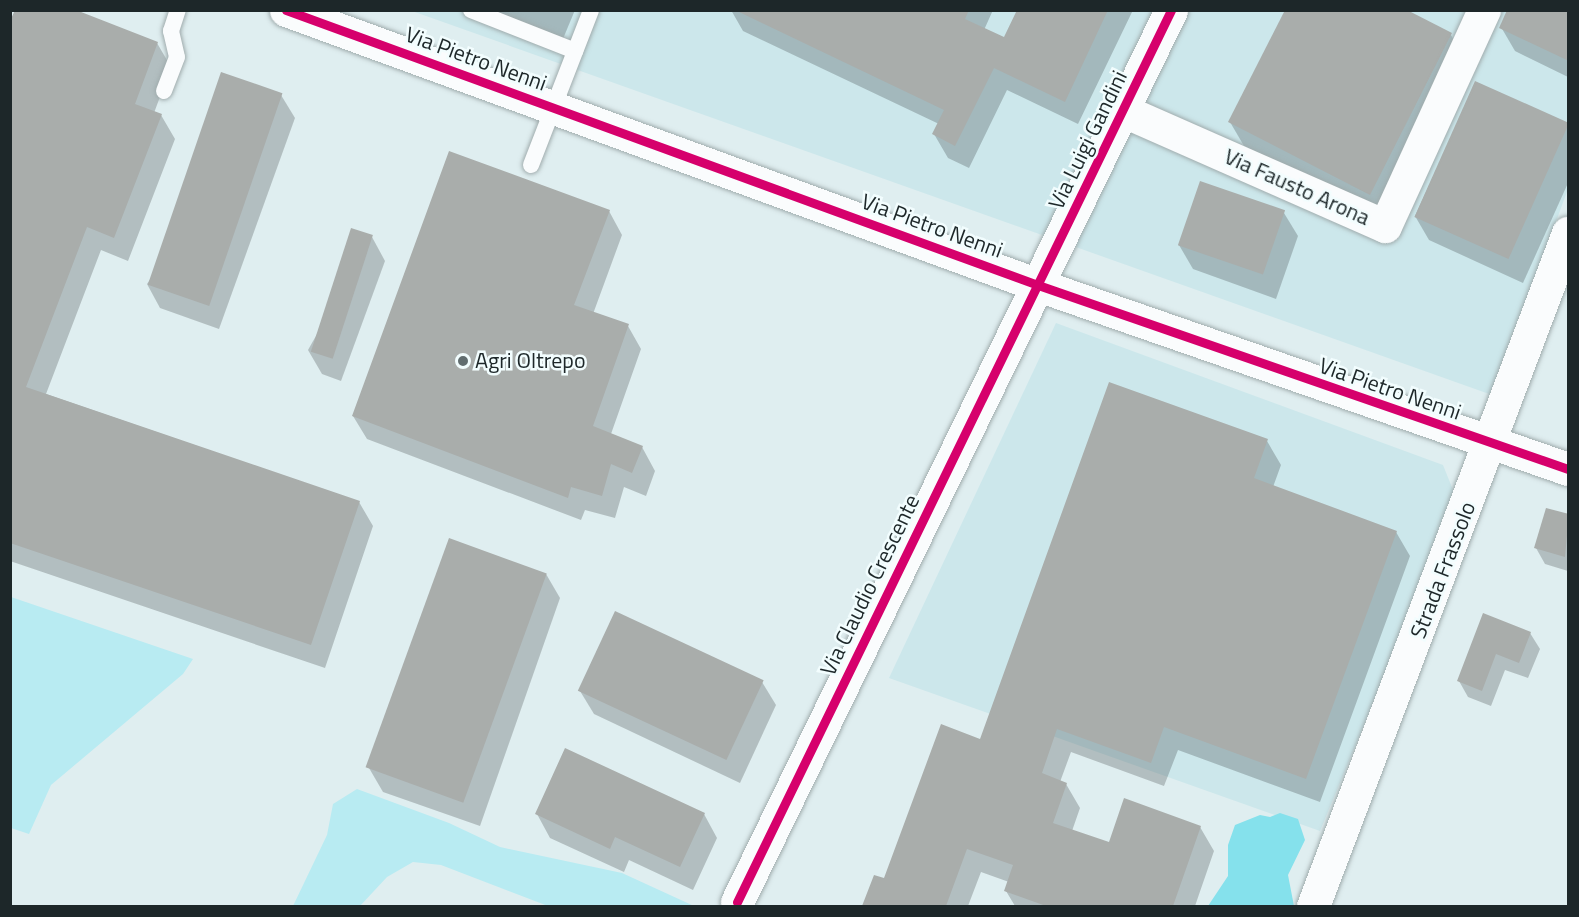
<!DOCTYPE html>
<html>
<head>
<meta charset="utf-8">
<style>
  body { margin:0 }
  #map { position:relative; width:1579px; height:917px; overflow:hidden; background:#dfeef0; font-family:"Titillium Web",sans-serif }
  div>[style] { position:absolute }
  .built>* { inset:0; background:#cce7eb }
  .green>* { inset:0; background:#b8ebf2 }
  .forest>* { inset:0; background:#85e1ec }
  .shadow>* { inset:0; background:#0003 }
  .building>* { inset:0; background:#a9adab; transform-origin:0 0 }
  .roads { filter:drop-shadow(0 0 2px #a0acad) drop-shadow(0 0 2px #a0acad) }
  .service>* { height:16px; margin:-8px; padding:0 8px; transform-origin:8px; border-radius:8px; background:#fafcfd }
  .minor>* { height:33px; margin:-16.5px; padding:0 16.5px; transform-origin:16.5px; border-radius:16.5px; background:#fafcfd }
  .tertiary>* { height:33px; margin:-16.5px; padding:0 16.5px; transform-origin:16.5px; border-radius:16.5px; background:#fafcfd }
  .cycleway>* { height:9px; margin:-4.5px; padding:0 4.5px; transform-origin:4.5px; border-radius:4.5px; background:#d6006c }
  .dots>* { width:16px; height:16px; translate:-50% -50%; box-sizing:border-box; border:3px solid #f2fdfe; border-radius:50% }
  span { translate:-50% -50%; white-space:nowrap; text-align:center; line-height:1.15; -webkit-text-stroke:5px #f2fdfe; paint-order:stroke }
  .street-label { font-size:22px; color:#1d2729 }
  .poi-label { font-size:22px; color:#1d2729 }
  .left { translate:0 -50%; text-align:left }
  .frame { position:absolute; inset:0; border:12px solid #1d2729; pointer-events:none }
</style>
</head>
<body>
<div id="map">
  <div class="built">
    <i style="clip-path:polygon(412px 11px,1568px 11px,1568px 189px,1492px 395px)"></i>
    <i style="clip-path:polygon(1056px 323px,1443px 465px,1457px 500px,1320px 831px,889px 678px)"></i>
  </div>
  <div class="green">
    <i style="clip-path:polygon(11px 597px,193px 659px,183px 674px,51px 785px,29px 834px,11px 828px)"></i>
    <i style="clip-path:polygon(357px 789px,449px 823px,500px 847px,622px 873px,694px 906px,548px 906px,441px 865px,413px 862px,387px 877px,360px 906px,293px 906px,327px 835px,333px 804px)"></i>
  </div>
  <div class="forest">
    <i style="clip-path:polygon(1280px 813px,1298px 819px,1305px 840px,1288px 875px,1294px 906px,1208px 906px,1228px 876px,1228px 845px,1235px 825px,1260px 815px,1270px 817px)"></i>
  </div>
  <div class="shadow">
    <i style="clip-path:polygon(474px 10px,575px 10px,560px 46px)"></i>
    <i style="clip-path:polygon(731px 10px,993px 10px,984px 30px,1005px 39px,1019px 10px,1133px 10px,1078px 124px,1007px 90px,969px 168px,948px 158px,934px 134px,939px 124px,743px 31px)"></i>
    <i style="clip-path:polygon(1568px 10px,1568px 77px,1515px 51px,1501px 27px)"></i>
    <i style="clip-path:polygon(10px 25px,157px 43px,171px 67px,154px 113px,161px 115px,175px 139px,128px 261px,101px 250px,46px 394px,359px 502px,373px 526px,325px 668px,10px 561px)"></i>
    <i style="clip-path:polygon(1451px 35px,1464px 58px,1384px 217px,1244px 146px,1230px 122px)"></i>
    <i style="clip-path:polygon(1476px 83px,1568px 125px,1568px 183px,1523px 283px,1429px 240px,1415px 216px)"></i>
    <i style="clip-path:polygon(281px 95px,295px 118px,219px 329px,160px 308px,147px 284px)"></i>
    <i style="clip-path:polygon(609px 211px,622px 235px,593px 314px,628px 326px,641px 349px,611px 434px,642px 447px,655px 471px,646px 496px,624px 487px,615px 518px,585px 510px,581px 520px,367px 439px,353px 416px)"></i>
    <i style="clip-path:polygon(1284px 213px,1298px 236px,1276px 299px,1193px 269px,1179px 245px)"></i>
    <i style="clip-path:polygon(372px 237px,385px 261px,341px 381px,322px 374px,308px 350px)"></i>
    <i style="clip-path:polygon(1267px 441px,1281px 465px,1273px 487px,1396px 532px,1410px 556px,1320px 802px,1178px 750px,1164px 786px,1071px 752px,1060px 782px,1066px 784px,1080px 808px,1072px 831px,1110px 844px,1200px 827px,1214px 851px,1195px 906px,1015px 906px,1006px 891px,1009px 882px,981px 872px,968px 906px,864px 906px,875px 877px,885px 880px,981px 741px)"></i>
    <i style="clip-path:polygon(1568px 516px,1568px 571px,1545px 564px,1536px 548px)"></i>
    <i style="clip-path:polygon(546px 574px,560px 598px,480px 826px,383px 792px,369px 768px)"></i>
    <i style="clip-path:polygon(1484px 615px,1530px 633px,1540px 649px,1528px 678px,1505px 670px,1491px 706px,1468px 697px,1459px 681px)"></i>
    <i style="clip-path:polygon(762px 682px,776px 705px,740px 783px,594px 714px,580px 691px)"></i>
    <i style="clip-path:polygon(537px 814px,704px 814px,717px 838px,693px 890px,629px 860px,624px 872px,550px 838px)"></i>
  </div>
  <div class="building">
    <i style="clip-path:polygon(15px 10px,76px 10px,158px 42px,135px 104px,162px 114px,114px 238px,87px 227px,26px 387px,360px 501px,311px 645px,10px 543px,10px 21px)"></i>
    <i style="clip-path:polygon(735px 10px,969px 10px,965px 19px,1004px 37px,1017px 10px,1108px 10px,1065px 102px,994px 68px,955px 146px,932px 134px,944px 110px)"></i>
    <i style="clip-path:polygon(1285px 10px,1407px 10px,1452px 33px,1370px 195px,1228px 122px)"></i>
    <i style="clip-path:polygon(1507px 10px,1569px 10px,1569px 61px,1499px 28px)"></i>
    <i style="left:221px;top:72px;width:65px;height:225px;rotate:19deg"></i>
    <i style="left:1475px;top:81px;width:103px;height:149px;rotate:24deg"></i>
    <i style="clip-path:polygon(449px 151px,610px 210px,574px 305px,629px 324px,593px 426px,643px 446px,632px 473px,611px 464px,602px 496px,571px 487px,568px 498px,352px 416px)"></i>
    <i style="left:1200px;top:181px;width:90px;height:68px;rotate:19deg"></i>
    <i style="left:351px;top:228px;width:23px;height:130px;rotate:18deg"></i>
    <i style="clip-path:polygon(1109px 382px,1268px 439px,1254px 478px,1397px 531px,1306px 779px,1164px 727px,1151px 763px,1057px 729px,1042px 773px,1067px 783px,1053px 823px,1109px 842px,1124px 798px,1201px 826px,1173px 906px,1046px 906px,1004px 891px,1013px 865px,967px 849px,946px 906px,862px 906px,874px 875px,884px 878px,941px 724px,980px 739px)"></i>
    <i style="clip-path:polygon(1546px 508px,1569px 514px,1565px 557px,1534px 548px)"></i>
    <i style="left:449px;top:538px;width:104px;height:244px;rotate:20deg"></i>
    <i style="left:615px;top:611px;width:164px;height:88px;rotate:25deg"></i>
    <i style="clip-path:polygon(1483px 613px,1531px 632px,1519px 663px,1496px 654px,1482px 691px,1457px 681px)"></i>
    <i style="clip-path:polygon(565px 748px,705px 813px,680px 867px,615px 837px,610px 849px,535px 814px)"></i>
  </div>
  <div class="roads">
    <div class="service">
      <i style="left:471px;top:10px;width:112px;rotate:21.5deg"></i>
      <i style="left:164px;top:91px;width:36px;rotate:-69deg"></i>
      <i style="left:177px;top:57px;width:27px;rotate:-103deg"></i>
      <i style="left:171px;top:31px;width:22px;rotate:-72deg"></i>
      <i style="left:531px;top:165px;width:166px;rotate:-68.8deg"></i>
    </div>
    <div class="minor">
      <i style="left:1124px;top:111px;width:285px;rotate:23.8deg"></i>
      <i style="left:1385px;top:226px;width:238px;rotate:-65.4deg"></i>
      <i style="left:737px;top:902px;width:992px;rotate:-64.05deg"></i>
      <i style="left:1313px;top:906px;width:720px;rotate:-69.25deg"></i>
    </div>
    <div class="tertiary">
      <i style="left:286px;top:10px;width:801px;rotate:20.09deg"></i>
      <i style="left:1038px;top:285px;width:561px;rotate:19.15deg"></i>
    </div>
  </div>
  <div class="cycleway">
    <i style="left:286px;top:10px;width:801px;rotate:20.09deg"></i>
    <i style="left:1038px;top:285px;width:561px;rotate:19.15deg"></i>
    <i style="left:737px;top:902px;width:992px;rotate:-64.05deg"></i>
  </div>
  <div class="dots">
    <i style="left:463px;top:361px;background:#616d6f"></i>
  </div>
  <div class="street-label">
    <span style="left:476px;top:59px;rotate:20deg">Via Pietro Nenni</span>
    <span style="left:1088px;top:140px;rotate:-64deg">Via Luigi Gandini</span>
    <span style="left:1297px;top:187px;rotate:24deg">Via Fausto Arona</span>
    <span style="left:932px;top:226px;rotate:20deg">Via Pietro Nenni</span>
    <span style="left:1390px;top:389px;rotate:19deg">Via Pietro Nenni</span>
    <span style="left:1443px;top:570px;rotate:-69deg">Strada Frassolo</span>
    <span style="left:870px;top:585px;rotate:-64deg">Via Claudio Crescente</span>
  </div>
  <div class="poi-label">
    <span class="left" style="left:475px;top:361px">Agri Oltrepo</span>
  </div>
  <div class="frame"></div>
</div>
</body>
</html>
